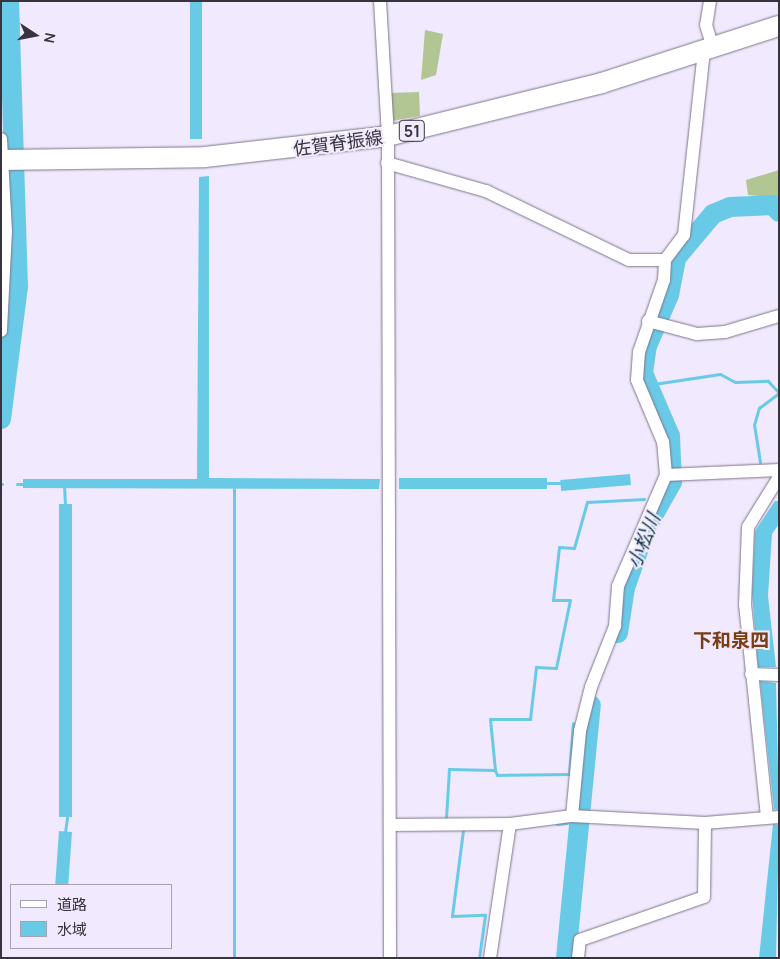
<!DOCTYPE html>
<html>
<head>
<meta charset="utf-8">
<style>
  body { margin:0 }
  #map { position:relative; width:780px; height:959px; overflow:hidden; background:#f1e9fd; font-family:Manrope,"Noto Sans JP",sans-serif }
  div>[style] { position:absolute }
  .green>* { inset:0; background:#b2c694 }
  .water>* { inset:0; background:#69cae8; transform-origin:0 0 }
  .stream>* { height:3px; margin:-1.5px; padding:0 1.5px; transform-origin:1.5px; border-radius:1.5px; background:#69cae8 }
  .river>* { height:20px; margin:-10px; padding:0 10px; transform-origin:10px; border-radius:10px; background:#69cae8 }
  .roads { filter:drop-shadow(0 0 1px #7d748a) drop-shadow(0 0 1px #7d748a) }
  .street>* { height:12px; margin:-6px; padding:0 6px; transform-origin:6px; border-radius:6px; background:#fff }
  .primary>* { height:20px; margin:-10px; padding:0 10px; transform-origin:10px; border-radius:10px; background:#fff }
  span { translate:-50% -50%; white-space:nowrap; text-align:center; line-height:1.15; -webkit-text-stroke:4px #f1e9fd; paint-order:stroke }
  .shield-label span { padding:1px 4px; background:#f1e9fd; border:1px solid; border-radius:4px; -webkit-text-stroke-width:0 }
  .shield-label { font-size:16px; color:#38343e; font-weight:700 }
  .street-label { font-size:18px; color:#38343e }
  .water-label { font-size:19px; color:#0b3945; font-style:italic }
  .neighbourhood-label { font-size:19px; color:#7a3d12; font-weight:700 }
  .frame { position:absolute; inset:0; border:2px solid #38343e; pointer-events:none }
  .legend { position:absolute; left:10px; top:884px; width:162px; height:65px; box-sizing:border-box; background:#f1e9fd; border:1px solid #a7a1b1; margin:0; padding:6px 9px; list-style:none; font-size:15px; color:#38343e }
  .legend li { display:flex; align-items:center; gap:10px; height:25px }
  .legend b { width:25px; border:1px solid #a7a1b1 }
  .north { position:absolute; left:10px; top:10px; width:50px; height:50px; -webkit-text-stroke:4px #f1e9fd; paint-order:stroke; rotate:101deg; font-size:14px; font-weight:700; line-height:20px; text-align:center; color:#38343e }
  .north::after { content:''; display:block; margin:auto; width:18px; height:22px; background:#38343e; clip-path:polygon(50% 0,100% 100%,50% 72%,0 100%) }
</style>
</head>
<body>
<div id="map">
  <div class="green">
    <i style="clip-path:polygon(425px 30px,443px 34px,436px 75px,421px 80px)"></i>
    <i style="clip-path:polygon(419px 92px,420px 116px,392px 121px,390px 93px)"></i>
    <i style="clip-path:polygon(779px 170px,779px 198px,748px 195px,746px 180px)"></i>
  </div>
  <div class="water">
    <i style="left:190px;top:1px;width:12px;height:138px"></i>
    <i style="clip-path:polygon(209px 176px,209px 478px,380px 479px,379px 489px,23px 488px,23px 479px,197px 479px,199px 177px)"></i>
    <i style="left:630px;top:474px;width:11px;height:70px;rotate:85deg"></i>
    <i style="left:547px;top:478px;width:11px;height:148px;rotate:90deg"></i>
    <i style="clip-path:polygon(775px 501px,779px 501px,779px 524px,772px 534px,768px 596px,776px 667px,758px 667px,752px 593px,755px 531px)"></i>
    <i style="left:72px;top:504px;width:313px;height:13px;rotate:90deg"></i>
    <i style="clip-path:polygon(760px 681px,776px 683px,779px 810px,774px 809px)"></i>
    <i style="clip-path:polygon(773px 824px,779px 825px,776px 958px,759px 958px)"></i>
    <i style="left:59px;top:831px;width:13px;height:54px;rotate:4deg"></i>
  </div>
  <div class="stream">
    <i style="left:647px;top:385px;width:74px;rotate:-8.6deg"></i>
    <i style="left:720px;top:374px;width:17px;rotate:28deg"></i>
    <i style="left:735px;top:382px;width:33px;rotate:-2deg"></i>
    <i style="left:768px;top:381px;width:16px;rotate:47deg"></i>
    <i style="left:760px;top:462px;width:37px;rotate:-99deg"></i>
    <i style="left:754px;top:425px;width:18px;rotate:-74deg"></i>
    <i style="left:759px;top:408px;width:25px;rotate:-37deg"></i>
    <i style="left:543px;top:483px;width:21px"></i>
    <i style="left:1px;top:484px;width:1px"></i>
    <i style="left:17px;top:484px;width:10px"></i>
    <i style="left:64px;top:485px;width:19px;rotate:87deg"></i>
    <i style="left:495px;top:770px;width:5px;rotate:68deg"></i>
    <i style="left:497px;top:775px;width:72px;rotate:-0.8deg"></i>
    <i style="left:569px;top:774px;width:51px;rotate:-85.5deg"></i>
    <i style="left:446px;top:818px;width:49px;rotate:-86.5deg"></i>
    <i style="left:449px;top:769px;width:46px;rotate:1.2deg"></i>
    <i style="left:495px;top:770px;width:51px;rotate:-95.6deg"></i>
    <i style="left:490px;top:719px;width:40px"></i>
    <i style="left:530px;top:719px;width:52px;rotate:-83.4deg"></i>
    <i style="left:536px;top:667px;width:20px;rotate:3deg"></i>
    <i style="left:556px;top:668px;width:69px;rotate:-78.4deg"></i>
    <i style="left:570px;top:600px;width:17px;rotate:180deg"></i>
    <i style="left:553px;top:600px;width:53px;rotate:-83.5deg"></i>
    <i style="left:559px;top:547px;width:15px;rotate:4deg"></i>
    <i style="left:574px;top:548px;width:48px;rotate:-74.2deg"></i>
    <i style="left:587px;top:502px;width:57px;rotate:-3deg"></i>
    <i style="left:557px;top:824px;width:10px;rotate:-6deg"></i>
    <i style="left:463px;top:830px;width:87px;rotate:97.3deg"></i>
    <i style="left:452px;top:916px;width:33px;rotate:-2deg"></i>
    <i style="left:485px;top:915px;width:43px;rotate:97.9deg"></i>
    <i style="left:65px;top:832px;width:15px;rotate:-82deg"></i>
    <i style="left:234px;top:958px;width:469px;rotate:-90deg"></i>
  </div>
  <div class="river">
    <i style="left:1px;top:419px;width:133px;rotate:-82.7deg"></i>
    <i style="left:18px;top:287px;width:286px;rotate:-91.8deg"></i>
    <i style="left:650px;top:521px;width:45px;rotate:-60.6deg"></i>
    <i style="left:672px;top:482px;width:46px;rotate:-92.5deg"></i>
    <i style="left:670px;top:436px;width:69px;rotate:-113.2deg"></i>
    <i style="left:643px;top:373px;width:27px;rotate:-82deg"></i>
    <i style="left:647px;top:346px;width:56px;rotate:-66.7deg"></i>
    <i style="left:669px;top:295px;width:38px;rotate:-79deg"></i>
    <i style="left:676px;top:258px;width:57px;rotate:-49.9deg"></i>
    <i style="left:713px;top:214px;width:18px;rotate:-22deg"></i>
    <i style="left:730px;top:207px;width:43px;rotate:-2.7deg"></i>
    <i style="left:773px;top:205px;width:9px;rotate:49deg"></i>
    <i style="left:618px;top:633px;width:46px;rotate:-81.2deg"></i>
    <i style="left:625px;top:588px;width:42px;rotate:-70.7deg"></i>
    <i style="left:566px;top:958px;width:254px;rotate:-84.4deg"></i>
  </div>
  <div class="roads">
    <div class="street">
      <i style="left:380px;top:1px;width:135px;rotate:86.6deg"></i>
      <i style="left:388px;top:136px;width:822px;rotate:89.86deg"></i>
      <i style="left:710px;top:1px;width:24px;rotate:99deg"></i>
      <i style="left:706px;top:25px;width:24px;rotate:73deg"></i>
      <i style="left:1px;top:139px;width:92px;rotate:86.9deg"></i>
      <i style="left:6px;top:231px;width:100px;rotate:92.9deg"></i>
      <i style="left:387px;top:163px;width:103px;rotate:15.8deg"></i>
      <i style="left:486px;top:191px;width:159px;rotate:25.8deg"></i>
      <i style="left:629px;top:260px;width:36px"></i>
      <i style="left:648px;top:321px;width:51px;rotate:14.9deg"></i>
      <i style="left:697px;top:334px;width:28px;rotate:-4deg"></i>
      <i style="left:725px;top:332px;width:56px;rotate:-16.5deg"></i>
      <i style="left:666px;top:475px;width:113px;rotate:-2.5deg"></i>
      <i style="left:751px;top:674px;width:28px;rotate:2deg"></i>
      <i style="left:572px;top:816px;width:85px;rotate:-84.6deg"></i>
      <i style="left:580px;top:731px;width:45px;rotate:-76deg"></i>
      <i style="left:591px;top:687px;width:66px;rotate:-68.5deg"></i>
      <i style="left:615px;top:626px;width:40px;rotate:-85.7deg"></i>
      <i style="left:618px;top:586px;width:121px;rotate:-66.6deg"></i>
      <i style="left:666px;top:475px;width:33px;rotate:-95deg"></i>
      <i style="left:663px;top:442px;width:67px;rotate:-112.8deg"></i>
      <i style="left:637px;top:380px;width:28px;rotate:-86deg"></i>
      <i style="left:639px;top:352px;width:76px;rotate:-70.9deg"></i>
      <i style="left:664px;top:280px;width:20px;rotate:-87deg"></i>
      <i style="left:665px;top:260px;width:31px;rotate:-53deg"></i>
      <i style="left:684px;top:235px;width:185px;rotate:-83.8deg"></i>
      <i style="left:767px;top:817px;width:213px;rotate:-95.9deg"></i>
      <i style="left:745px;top:605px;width:78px;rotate:-87.8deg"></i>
      <i style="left:748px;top:527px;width:59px;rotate:-58.2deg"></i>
      <i style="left:390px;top:825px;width:120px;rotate:-0.5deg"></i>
      <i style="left:510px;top:824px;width:63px;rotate:-7.4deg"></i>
      <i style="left:572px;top:816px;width:133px;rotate:3deg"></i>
      <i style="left:705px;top:823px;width:74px;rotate:-4.6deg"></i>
      <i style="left:490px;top:958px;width:135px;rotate:-81.5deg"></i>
      <i style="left:578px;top:958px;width:18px;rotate:-84deg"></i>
      <i style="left:580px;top:940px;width:131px;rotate:-19.1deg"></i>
      <i style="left:704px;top:897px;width:74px;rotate:-89.2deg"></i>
    </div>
    <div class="primary">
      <i style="left:1px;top:160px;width:204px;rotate:-0.8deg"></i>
      <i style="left:205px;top:157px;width:184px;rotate:-6.5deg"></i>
      <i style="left:388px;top:136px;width:220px;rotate:-13.9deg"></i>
      <i style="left:602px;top:83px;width:186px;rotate:-17.9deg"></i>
    </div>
  </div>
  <div class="shield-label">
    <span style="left:412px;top:131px">51</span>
  </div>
  <div class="street-label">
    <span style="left:338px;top:143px;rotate:-8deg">佐賀脊振線</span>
  </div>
  <div class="water-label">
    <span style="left:644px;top:541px;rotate:-68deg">小松川</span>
  </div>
  <div class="neighbourhood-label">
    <span style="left:731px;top:641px">下和泉四</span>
  </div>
  <div class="frame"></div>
  <ul class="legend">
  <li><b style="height:6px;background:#fff"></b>道路</li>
  <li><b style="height:14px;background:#69cae8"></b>水域</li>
  </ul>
  <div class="north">N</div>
</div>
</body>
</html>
